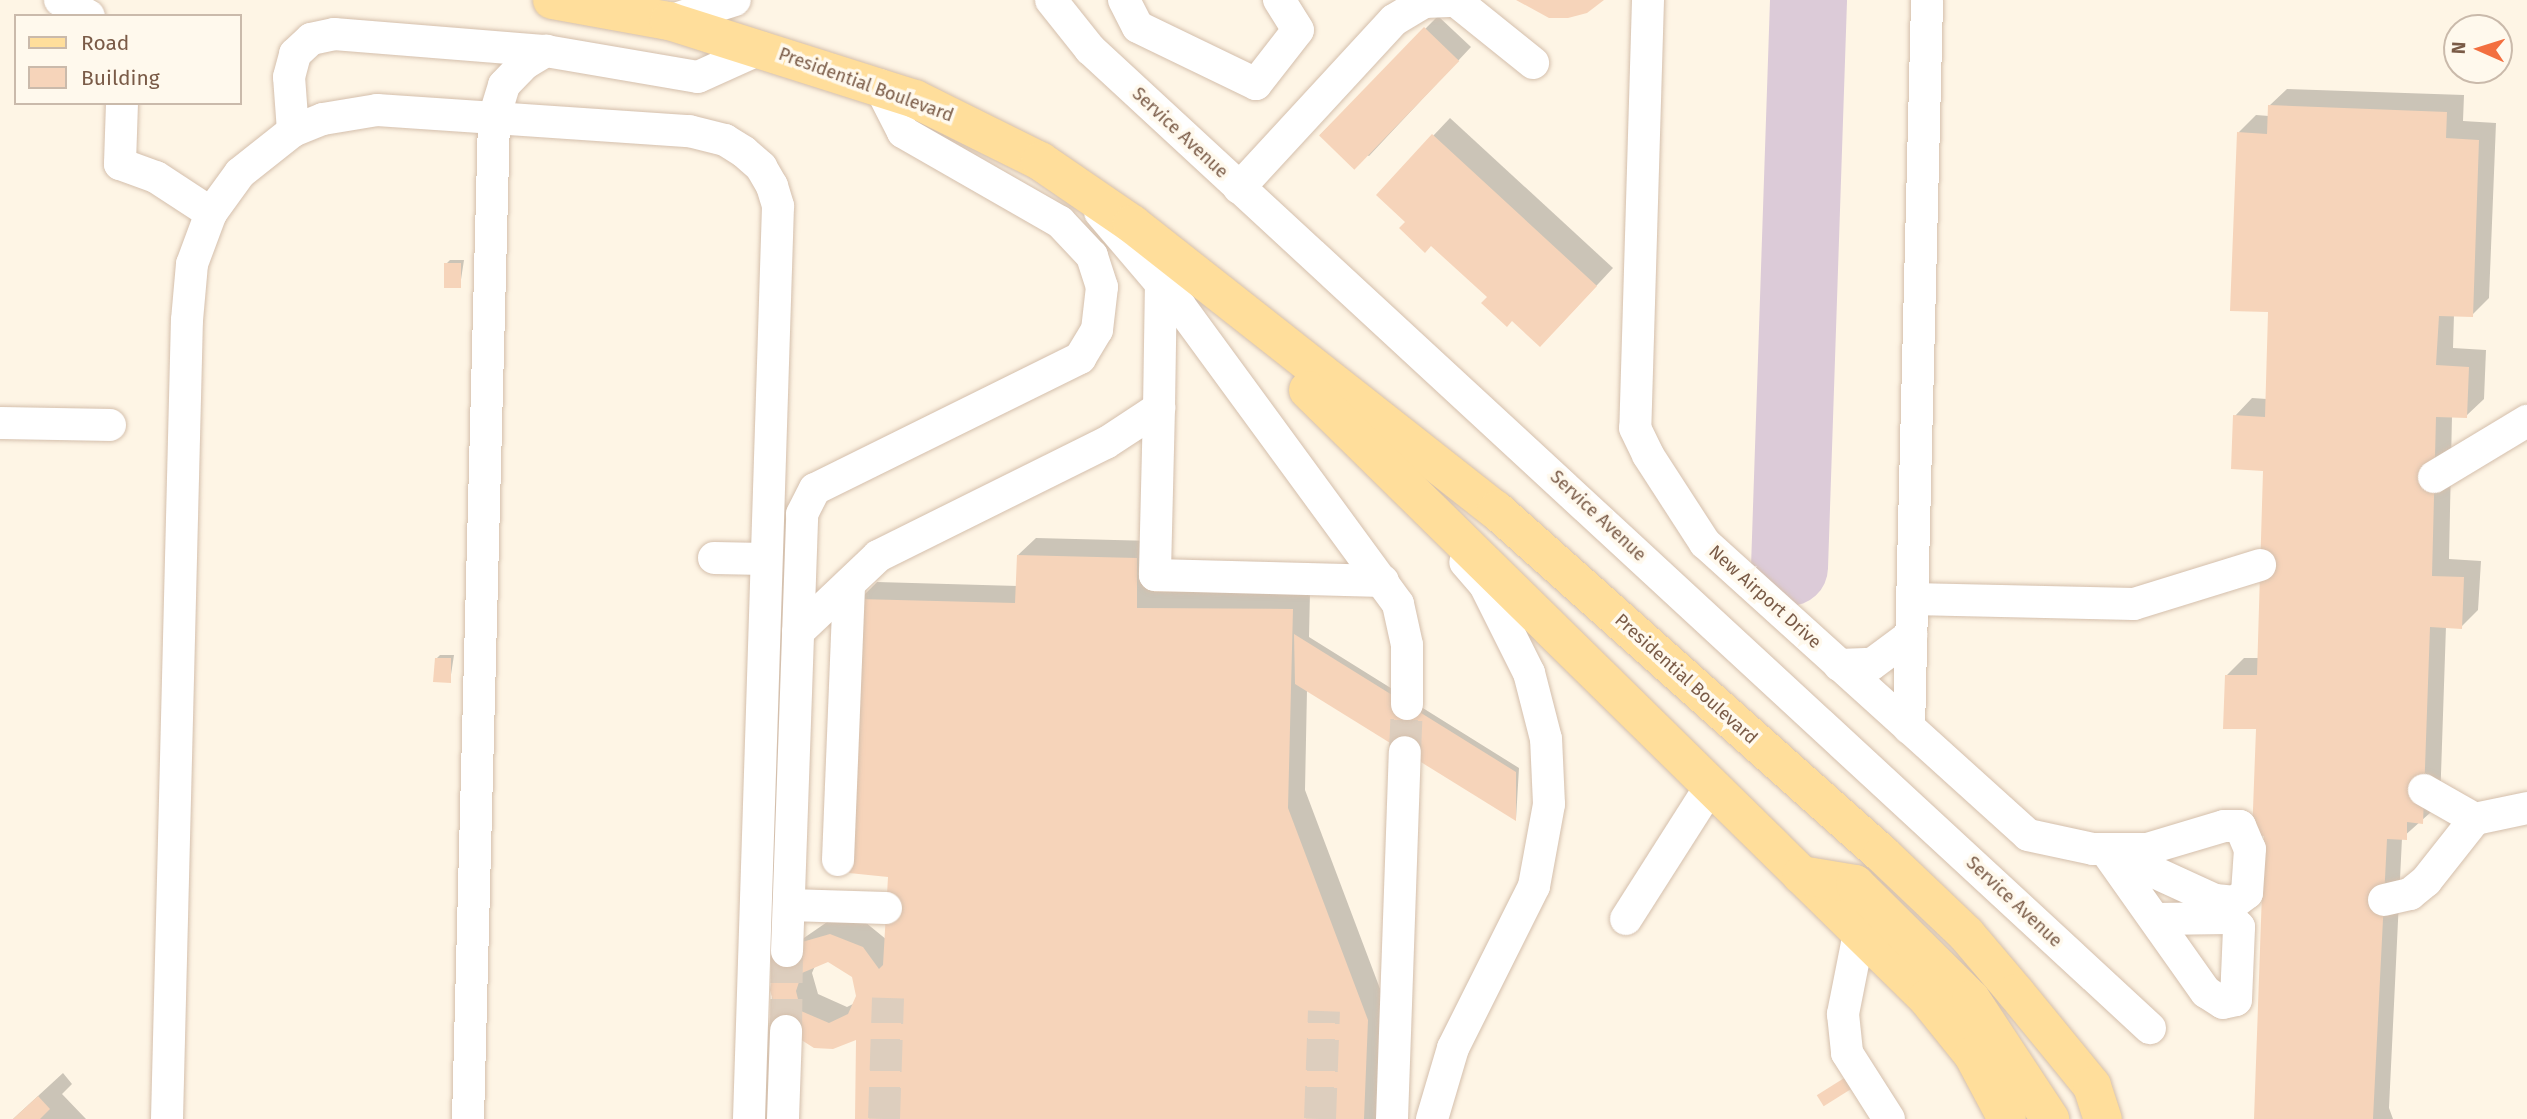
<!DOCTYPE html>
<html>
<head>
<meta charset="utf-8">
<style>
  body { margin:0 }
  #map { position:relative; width:2527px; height:1119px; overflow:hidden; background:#fef5e5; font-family:"Fira Sans",sans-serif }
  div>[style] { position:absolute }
  .shadow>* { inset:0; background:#0003 }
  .taxiway>* { height:77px; margin:-38.5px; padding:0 38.5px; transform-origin:38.5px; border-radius:38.5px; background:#dccbd8 }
  .building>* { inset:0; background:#f6d4ba; transform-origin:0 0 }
  .minor-tunnel>* { height:32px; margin-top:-16px; transform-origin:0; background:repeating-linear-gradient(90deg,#ddcebe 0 32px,transparent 0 48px) }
  .roads { filter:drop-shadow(0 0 2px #d4bfac) drop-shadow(0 0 2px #d4bfac) }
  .minor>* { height:32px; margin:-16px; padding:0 16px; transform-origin:16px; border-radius:16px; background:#fff }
  .major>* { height:38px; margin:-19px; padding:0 19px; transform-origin:19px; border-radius:19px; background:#ffde9b }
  span { translate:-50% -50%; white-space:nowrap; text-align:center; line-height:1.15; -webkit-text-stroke:7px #fff9ed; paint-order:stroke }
  .street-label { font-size:18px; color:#7a5b47 }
  .legend { position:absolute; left:14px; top:14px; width:228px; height:91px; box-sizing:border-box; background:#fff9ed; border:2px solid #cabaab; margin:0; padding:9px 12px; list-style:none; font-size:21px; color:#7a5b47 }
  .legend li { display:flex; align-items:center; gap:14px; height:35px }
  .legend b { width:35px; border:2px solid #cabaab }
  .north { position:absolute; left:2443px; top:14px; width:70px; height:70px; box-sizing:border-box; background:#fff9ed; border:2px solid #cabaab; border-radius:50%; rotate:273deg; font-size:19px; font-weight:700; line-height:28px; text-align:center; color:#7a5b47 }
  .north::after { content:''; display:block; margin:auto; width:24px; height:32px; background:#f36f3f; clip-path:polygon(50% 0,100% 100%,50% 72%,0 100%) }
</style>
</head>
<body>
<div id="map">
  <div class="shadow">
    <i style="clip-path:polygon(1438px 16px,1471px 47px,1369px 156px,1320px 135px)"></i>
    <i style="clip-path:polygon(2287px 89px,2464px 95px,2463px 121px,2496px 123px,2489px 298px,2472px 315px,2454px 314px,2453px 348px,2486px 350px,2484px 399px,2466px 416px,2452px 416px,2449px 559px,2481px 561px,2478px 610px,2461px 627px,2446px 626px,2440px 804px,2402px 838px,2389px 1108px,2393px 1119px,2256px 1119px,2266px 835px,2257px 728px,2227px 675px,2244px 658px,2260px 658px,2265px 469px,2235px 416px,2252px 398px,2267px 399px,2270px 310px,2239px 132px,2256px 115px,2269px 116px,2269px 106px)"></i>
    <i style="clip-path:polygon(1450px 118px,1613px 268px,1557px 328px,1512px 319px,1407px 222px,1433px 136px)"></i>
    <i style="clip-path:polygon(450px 260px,464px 260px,460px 286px,446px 264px)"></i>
    <i style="clip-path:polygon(evenodd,1036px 538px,1154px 541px,1154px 592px,1310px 592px,1309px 637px,1519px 768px,1516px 819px,1307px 690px,1305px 790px,1385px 1002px,1380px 1119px,857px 1119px,858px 1037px,797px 1039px,774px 1009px,771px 990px,801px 940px,830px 920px,865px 922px,887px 940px,889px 876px,860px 599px,877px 582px,1018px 586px,1018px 555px,1036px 538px,828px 960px,853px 976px,858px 996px,855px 1003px,847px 1007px,818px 994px,812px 973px,815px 966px,828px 960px)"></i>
    <i style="clip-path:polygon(440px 655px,454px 655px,450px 681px,436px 659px)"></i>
    <i style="clip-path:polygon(63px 1073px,72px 1084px,62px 1094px,86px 1119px,13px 1119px)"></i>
  </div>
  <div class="taxiway">
    <i style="left:1789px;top:567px;width:567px;rotate:-88.08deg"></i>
  </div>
  <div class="building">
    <i style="clip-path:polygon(1516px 0,1604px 0,1587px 13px,1568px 18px,1549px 18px)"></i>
    <i style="left:1424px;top:27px;width:49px;height:151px;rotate:44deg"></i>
    <i style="clip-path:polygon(2268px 105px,2447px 112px,2446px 138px,2479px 140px,2473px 317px,2439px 316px,2436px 365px,2469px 367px,2467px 418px,2436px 417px,2432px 576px,2464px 577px,2462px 629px,2430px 627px,2423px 824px,2407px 822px,2407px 840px,2387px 839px,2373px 1119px,2254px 1119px,2264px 836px,2252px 836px,2256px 729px,2223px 729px,2225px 675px,2257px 675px,2263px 471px,2231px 469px,2233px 415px,2265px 417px,2268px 312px,2230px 311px,2237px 132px,2267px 134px)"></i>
    <i style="clip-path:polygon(1432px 134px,1597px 286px,1540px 347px,1512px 321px,1507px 327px,1481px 303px,1487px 297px,1431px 246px,1425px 253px,1399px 228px,1405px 222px,1376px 195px)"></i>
    <i style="left:444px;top:263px;width:17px;height:25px"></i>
    <i style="clip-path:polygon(evenodd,1017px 555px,1137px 558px,1137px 608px,1293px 609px,1288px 808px,1368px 1020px,1364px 1119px,855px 1119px,856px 1040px,833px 1049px,814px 1048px,781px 1027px,770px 990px,773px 972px,795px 944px,830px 934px,863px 947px,879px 969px,883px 965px,888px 877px,849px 873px,858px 599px,1015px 603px,1017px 555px,828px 962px,852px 977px,856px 996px,848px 1014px,829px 1023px,801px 1011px,796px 991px,802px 973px,828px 962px)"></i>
    <i style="clip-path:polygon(1294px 634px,1516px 772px,1516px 821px,1295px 684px)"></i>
    <i style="clip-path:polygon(435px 658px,451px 658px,451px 683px,433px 682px)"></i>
    <i style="left:1849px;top:1075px;width:13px;height:38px;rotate:58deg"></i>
    <i style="clip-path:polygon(38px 1096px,50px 1109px,40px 1119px,13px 1119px)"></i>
  </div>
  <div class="minor-tunnel">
    <i style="left:1405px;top:752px;width:48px;rotate:-87.6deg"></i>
    <i style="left:786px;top:1031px;width:80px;rotate:-89.3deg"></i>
    <i style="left:884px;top:1119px;width:121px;rotate:-88.1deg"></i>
    <i style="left:1320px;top:1119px;width:108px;rotate:-87.9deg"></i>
  </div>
  <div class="roads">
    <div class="minor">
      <i style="left:60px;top:0;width:33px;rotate:29deg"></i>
      <i style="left:1051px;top:0;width:63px;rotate:51.5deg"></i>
      <i style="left:1090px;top:49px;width:1443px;rotate:42.73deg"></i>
      <i style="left:1124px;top:0;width:30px;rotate:63deg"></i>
      <i style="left:1138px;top:27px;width:131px;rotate:25.8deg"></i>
      <i style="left:1256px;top:84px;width:68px;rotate:-52.1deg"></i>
      <i style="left:1298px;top:30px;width:36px;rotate:-122deg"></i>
      <i style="left:1648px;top:0;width:428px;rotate:91.7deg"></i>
      <i style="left:1635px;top:428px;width:30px;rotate:64deg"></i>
      <i style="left:1648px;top:455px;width:105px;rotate:57.1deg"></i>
      <i style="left:1705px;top:543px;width:435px;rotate:42.1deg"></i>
      <i style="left:2028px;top:835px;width:66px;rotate:12.2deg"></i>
      <i style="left:2093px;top:849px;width:54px"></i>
      <i style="left:2147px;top:849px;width:80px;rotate:-16.6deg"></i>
      <i style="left:2224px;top:826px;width:16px"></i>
      <i style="left:2240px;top:826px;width:25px;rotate:67deg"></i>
      <i style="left:2250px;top:849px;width:44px;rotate:93.9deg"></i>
      <i style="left:2247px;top:893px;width:15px;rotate:143deg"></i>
      <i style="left:2235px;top:902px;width:20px;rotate:-174deg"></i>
      <i style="left:2215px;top:900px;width:120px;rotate:-155.4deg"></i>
      <i style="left:669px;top:21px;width:69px;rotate:-17.7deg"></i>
      <i style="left:122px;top:103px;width:61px;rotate:91.9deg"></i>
      <i style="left:120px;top:164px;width:38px;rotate:20deg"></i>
      <i style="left:156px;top:177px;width:66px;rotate:33.2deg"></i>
      <i style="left:293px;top:131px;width:54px;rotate:-94.2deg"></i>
      <i style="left:289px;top:77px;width:24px;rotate:-75deg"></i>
      <i style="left:295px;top:54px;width:22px;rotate:-43deg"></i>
      <i style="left:311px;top:39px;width:24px;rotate:-12deg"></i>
      <i style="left:334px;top:34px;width:213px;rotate:4.6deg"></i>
      <i style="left:546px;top:51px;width:154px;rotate:9.7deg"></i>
      <i style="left:698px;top:77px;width:70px;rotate:-24.4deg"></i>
      <i style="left:1239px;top:188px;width:229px;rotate:-47.3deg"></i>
      <i style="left:1394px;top:20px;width:35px;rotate:-31deg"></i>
      <i style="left:1424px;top:2px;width:32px;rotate:-2deg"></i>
      <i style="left:1456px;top:1px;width:99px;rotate:38.8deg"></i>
      <i style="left:1100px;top:212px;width:123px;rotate:49.6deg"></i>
      <i style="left:1180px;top:306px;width:369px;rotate:53.8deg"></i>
      <i style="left:1398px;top:604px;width:42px;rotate:77.6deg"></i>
      <i style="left:1407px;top:645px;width:59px;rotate:90deg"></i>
      <i style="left:1159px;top:408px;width:167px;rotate:91.4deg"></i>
      <i style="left:1155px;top:575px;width:228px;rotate:1.5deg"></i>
      <i style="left:0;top:423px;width:110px;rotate:1deg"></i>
      <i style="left:2434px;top:477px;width:109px;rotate:-31.1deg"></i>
      <i style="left:714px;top:558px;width:51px;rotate:1.1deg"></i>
      <i style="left:1912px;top:599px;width:222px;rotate:1.3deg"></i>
      <i style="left:2134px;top:604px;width:132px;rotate:-17.2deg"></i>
      <i style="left:798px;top:632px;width:110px;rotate:-43.5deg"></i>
      <i style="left:878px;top:556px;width:254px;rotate:-26.4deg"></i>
      <i style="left:1106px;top:443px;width:64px;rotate:-33.4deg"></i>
      <i style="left:1159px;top:408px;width:124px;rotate:-89.1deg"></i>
      <i style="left:1839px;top:665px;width:33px;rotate:-2deg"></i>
      <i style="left:1872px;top:664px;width:49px;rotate:-36.6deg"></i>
      <i style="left:1909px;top:728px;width:728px;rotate:-88.58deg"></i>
      <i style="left:2424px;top:790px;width:59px;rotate:29.6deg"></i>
      <i style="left:2106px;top:851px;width:173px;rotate:54.7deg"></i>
      <i style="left:2206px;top:992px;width:20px;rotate:33deg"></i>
      <i style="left:2223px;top:1003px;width:13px;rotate:-13deg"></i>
      <i style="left:2236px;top:1000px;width:73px;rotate:-87.6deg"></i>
      <i style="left:2239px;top:927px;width:13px;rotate:-135deg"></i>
      <i style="left:2230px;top:918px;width:74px;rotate:179.2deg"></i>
      <i style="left:838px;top:860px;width:276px;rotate:-87.7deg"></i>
      <i style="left:2384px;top:900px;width:27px;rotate:-13deg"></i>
      <i style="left:2410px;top:894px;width:21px;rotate:-39deg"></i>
      <i style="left:2426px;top:881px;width:79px;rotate:-51.7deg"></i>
      <i style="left:2475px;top:819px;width:53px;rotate:-11.9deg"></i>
      <i style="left:789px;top:905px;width:97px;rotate:1.8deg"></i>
      <i style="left:1626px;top:919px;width:156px;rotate:-57.5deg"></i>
      <i style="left:1859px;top:933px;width:83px;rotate:101.2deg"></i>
      <i style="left:1843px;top:1014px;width:39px;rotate:84deg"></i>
      <i style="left:1847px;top:1053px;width:78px;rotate:57.5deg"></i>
      <i style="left:787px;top:951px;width:437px;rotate:-88deg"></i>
      <i style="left:802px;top:514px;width:28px;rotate:-63deg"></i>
      <i style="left:815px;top:489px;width:296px;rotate:-26.3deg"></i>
      <i style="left:1080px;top:358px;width:33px;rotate:-59deg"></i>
      <i style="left:1097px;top:330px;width:43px;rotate:-83.4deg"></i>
      <i style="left:1102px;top:287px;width:33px;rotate:-108deg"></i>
      <i style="left:1092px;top:256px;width:47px;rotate:-133.3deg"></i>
      <i style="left:1060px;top:222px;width:181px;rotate:-150.2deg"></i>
      <i style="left:903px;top:132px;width:53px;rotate:-117.1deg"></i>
      <i style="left:167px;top:1119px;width:799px;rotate:-88.57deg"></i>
      <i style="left:187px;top:320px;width:56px;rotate:-84.9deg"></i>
      <i style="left:192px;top:264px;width:54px;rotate:-69.6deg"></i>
      <i style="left:211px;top:213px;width:49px;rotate:-54.1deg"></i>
      <i style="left:240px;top:173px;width:68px;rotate:-38.4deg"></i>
      <i style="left:293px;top:131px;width:32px;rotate:-22deg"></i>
      <i style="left:323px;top:119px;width:55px;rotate:-9.5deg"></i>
      <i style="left:377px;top:110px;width:313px;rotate:3.9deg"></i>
      <i style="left:689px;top:131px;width:37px;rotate:14deg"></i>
      <i style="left:725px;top:140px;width:22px;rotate:32deg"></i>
      <i style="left:744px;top:152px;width:23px;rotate:41deg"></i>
      <i style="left:761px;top:167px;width:22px;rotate:60deg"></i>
      <i style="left:772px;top:186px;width:21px;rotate:73deg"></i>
      <i style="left:778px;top:206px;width:913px;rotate:91.82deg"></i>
      <i style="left:468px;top:1119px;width:1001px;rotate:-88.51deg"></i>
      <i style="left:494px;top:118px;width:34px;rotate:-73deg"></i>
      <i style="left:504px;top:85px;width:29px;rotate:-46deg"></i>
      <i style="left:524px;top:64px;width:26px;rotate:-31deg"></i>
      <i style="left:783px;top:1119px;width:88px;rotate:-88deg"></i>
      <i style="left:1392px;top:1119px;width:367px;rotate:-88deg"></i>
      <i style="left:1432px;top:1119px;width:74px;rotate:-73.5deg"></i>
      <i style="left:1453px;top:1048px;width:181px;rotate:-63.4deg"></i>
      <i style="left:1534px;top:886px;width:83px;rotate:-79.6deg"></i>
      <i style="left:1549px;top:804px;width:65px;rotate:-92.6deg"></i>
      <i style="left:1546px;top:739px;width:68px;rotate:-104.4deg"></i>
      <i style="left:1529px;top:673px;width:98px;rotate:-116.6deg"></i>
      <i style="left:1485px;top:585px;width:30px;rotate:-131deg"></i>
    </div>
    <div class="major">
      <i style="left:552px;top:0;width:119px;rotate:10.2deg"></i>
      <i style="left:669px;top:21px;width:258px;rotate:17.6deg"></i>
      <i style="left:915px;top:99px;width:140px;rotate:26.4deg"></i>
      <i style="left:1040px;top:161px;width:112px;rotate:34.4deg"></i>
      <i style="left:1132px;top:224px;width:463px;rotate:38.2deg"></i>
      <i style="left:1496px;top:510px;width:517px;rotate:41.71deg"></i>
      <i style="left:1882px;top:854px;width:116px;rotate:43.6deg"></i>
      <i style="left:1966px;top:934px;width:77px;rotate:49.7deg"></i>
      <i style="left:2016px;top:993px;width:120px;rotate:50.7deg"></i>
      <i style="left:2092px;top:1086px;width:35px;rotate:72deg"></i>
      <i style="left:1308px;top:390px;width:868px;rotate:44.49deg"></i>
      <i style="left:1927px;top:998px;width:73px;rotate:51.1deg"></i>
      <i style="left:1973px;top:1055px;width:72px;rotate:62deg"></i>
      <i style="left:1801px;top:875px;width:55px;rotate:9.5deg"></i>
      <i style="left:1855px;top:884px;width:163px;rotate:44.8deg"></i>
      <i style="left:1971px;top:999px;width:144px;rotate:56.6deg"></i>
    </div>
  </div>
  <div class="street-label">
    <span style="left:866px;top:85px;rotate:20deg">Presidential Boulevard</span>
    <span style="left:1180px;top:133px;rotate:43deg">Service Avenue</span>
    <span style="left:1598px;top:516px;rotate:43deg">Service Avenue</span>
    <span style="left:1765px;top:597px;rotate:42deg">New Airport Drive</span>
    <span style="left:1686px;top:679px;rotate:42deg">Presidential Boulevard</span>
    <span style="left:2014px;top:902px;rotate:43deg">Service Avenue</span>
  </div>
  <ul class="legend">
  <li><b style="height:9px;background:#ffde9b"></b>Road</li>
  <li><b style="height:19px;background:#f6d4ba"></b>Building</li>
  </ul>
  <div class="north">N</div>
</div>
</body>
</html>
